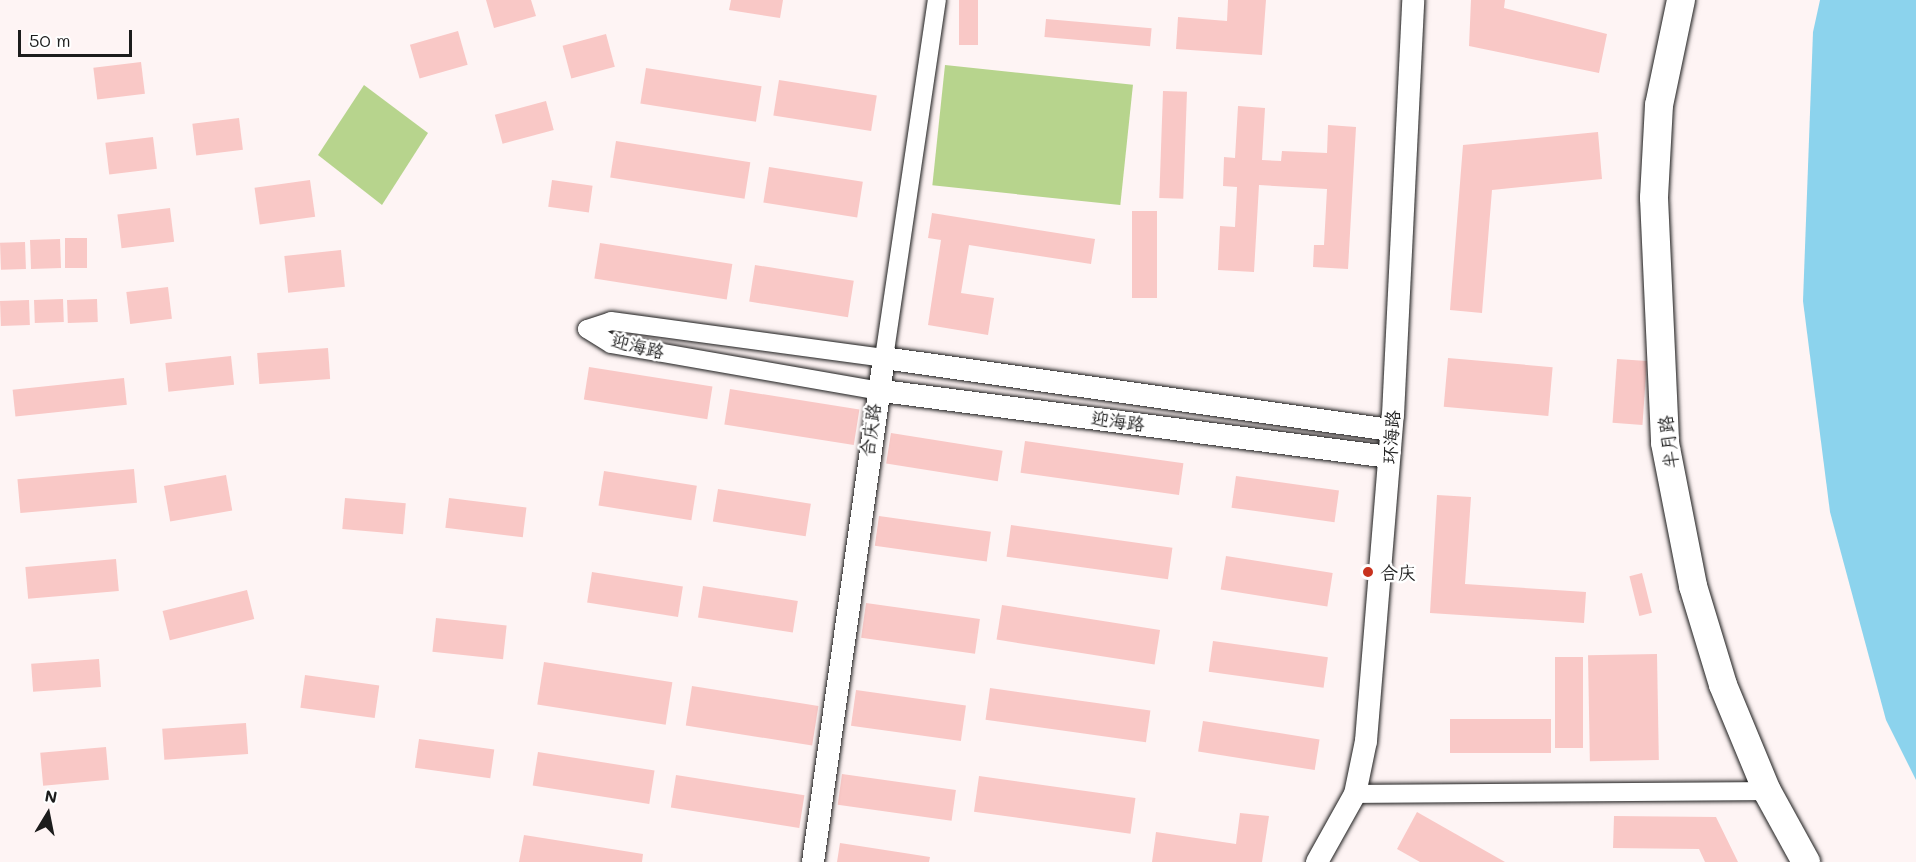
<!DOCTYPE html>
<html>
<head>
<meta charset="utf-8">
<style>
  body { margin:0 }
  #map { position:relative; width:1916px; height:862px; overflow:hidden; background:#fef4f4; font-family:Mali,"LXGW WenKai TC",sans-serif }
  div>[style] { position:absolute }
  .green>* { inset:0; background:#b7d48d; transform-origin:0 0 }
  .water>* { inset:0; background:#8cd3ed }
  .building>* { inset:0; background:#f9c8c6; transform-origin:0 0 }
  .roads { filter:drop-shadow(0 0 2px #1c1c1c) drop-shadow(0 0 2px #1c1c1c) }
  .minor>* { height:18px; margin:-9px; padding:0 9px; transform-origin:9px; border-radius:9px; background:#fff }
  .tertiary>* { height:22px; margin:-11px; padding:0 11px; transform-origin:11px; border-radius:11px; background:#fff }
  .primary>* { height:28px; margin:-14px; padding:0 14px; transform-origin:14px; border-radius:14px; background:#fff }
  .dots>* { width:16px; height:16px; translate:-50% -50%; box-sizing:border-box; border:3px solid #fff; border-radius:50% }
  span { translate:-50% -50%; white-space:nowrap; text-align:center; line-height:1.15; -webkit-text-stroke:5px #fff; paint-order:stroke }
  .street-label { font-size:18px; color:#1c1c1c }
  .poi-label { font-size:18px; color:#1c1c1c }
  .left { translate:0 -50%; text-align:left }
  .north { position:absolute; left:18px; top:784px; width:60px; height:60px; -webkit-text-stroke:4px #fff; paint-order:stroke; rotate:10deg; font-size:16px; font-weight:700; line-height:24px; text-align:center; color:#1c1c1c }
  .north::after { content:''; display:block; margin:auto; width:21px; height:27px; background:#1c1c1c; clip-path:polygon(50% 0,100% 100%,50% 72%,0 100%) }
  .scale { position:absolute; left:18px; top:30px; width:114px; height:27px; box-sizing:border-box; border:3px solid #1c1c1c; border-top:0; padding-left:8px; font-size:18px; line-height:21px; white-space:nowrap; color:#1c1c1c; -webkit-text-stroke:4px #fff; paint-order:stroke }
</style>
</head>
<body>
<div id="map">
  <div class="green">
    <i style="left:945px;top:65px;width:189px;height:121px;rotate:6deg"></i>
    <i style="clip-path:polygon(364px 85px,428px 133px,382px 205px,318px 155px)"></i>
  </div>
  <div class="water">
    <i style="clip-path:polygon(1820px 0,1916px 0,1916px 780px,1886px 720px,1830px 512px,1803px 301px,1813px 32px)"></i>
  </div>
  <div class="building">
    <i style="clip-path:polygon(486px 0,531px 0,536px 16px,494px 28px)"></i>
    <i style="clip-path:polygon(731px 0,783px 0,780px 18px,729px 10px)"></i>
    <i style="left:959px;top:0;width:19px;height:45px"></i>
    <i style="clip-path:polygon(1228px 0,1266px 0,1262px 55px,1176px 49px,1178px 17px,1227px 21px)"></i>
    <i style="clip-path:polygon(1471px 0,1505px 0,1504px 8px,1607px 34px,1599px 73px,1469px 46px)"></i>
    <i style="left:1046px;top:19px;width:106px;height:18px;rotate:5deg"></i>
    <i style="left:458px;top:31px;width:35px;height:50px;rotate:74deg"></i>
    <i style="left:606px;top:34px;width:34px;height:45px;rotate:75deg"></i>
    <i style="left:141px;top:62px;width:32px;height:48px;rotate:83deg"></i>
    <i style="left:646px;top:68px;width:117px;height:36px;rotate:9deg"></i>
    <i style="left:779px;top:80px;width:99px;height:36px;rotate:9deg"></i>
    <i style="left:1163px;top:91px;width:24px;height:107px;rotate:2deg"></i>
    <i style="left:546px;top:101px;width:30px;height:53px;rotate:75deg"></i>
    <i style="clip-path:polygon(1238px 106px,1265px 108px,1262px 160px,1281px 161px,1282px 151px,1327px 153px,1328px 125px,1356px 127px,1348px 269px,1313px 267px,1314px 245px,1324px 245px,1327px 189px,1259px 185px,1254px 272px,1218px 270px,1220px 226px,1235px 227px,1237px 187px,1223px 186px,1224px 157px,1235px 158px)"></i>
    <i style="left:239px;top:118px;width:32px;height:47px;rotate:83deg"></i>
    <i style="clip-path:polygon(1598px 132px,1602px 179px,1492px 190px,1482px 313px,1450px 310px,1463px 145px)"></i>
    <i style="left:153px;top:137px;width:32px;height:48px;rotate:83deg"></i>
    <i style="left:616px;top:141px;width:136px;height:37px;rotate:9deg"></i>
    <i style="left:769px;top:167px;width:95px;height:36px;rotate:9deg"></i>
    <i style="left:310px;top:180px;width:37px;height:56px;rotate:82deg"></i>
    <i style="left:552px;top:180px;width:41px;height:27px;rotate:8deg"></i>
    <i style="left:170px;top:208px;width:34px;height:53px;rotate:83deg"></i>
    <i style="left:1132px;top:211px;width:25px;height:87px"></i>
    <i style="clip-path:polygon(932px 213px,1095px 239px,1091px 264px,969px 245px,961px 293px,994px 298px,988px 335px,928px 325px,941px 240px,928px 238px)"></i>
    <i style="left:65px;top:238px;width:22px;height:30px"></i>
    <i style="left:60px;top:239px;width:29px;height:30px;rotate:88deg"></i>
    <i style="left:25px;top:242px;width:27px;height:25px;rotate:88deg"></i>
    <i style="left:600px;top:243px;width:134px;height:36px;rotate:9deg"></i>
    <i style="left:341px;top:250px;width:37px;height:57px;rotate:84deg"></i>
    <i style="left:755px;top:265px;width:100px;height:37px;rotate:9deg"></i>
    <i style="left:168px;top:287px;width:32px;height:42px;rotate:83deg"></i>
    <i style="left:63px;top:299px;width:23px;height:29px;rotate:88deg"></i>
    <i style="left:97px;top:299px;width:23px;height:30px;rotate:88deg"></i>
    <i style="left:29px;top:300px;width:25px;height:29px;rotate:88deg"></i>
    <i style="left:328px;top:348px;width:31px;height:71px;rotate:86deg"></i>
    <i style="left:231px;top:356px;width:29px;height:66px;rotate:84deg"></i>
    <i style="left:1448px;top:358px;width:105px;height:49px;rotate:5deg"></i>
    <i style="left:1617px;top:359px;width:30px;height:64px;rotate:4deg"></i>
    <i style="left:589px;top:367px;width:125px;height:33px;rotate:9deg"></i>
    <i style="left:124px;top:378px;width:27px;height:112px;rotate:84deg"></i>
    <i style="left:730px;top:389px;width:131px;height:36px;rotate:9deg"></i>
    <i style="left:891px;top:433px;width:113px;height:31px;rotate:9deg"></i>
    <i style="left:1025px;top:441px;width:160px;height:32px;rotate:8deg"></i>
    <i style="left:134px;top:469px;width:34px;height:117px;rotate:85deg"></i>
    <i style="left:604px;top:471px;width:94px;height:35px;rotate:9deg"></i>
    <i style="left:226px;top:475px;width:36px;height:63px;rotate:80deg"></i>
    <i style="left:1236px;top:476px;width:104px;height:32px;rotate:8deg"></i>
    <i style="left:718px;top:489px;width:94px;height:33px;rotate:9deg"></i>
    <i style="clip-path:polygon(1437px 495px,1471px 497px,1465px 584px,1586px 592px,1584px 623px,1430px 613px)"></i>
    <i style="left:345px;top:498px;width:61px;height:31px;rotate:5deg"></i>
    <i style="left:449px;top:498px;width:78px;height:30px;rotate:7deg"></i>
    <i style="left:879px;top:516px;width:113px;height:30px;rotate:8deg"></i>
    <i style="left:1011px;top:525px;width:163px;height:32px;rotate:8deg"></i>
    <i style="left:1226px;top:556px;width:108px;height:34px;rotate:9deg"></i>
    <i style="left:116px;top:559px;width:32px;height:91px;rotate:85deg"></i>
    <i style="left:592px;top:572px;width:92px;height:31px;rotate:9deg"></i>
    <i style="left:1642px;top:573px;width:41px;height:13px;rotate:76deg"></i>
    <i style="left:703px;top:586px;width:96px;height:32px;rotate:9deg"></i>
    <i style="left:247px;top:590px;width:30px;height:87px;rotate:76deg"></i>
    <i style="left:866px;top:603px;width:115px;height:35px;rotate:8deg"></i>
    <i style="left:1002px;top:605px;width:160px;height:35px;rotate:9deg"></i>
    <i style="left:436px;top:618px;width:71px;height:34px;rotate:6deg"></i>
    <i style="left:1213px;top:641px;width:116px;height:31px;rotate:8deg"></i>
    <i style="left:1657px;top:654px;width:106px;height:69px;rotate:89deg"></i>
    <i style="left:1555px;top:657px;width:28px;height:91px"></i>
    <i style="left:99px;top:659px;width:28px;height:68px;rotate:86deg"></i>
    <i style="left:544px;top:662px;width:130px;height:43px;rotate:9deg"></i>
    <i style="left:305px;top:675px;width:75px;height:33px;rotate:8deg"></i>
    <i style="left:692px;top:686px;width:128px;height:40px;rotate:9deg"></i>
    <i style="left:990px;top:688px;width:162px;height:32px;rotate:8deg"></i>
    <i style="left:856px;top:690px;width:111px;height:36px;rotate:8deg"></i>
    <i style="left:1450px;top:719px;width:101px;height:34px"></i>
    <i style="left:1203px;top:721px;width:118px;height:31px;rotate:9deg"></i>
    <i style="left:246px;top:723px;width:31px;height:84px;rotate:86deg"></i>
    <i style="left:419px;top:739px;width:76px;height:29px;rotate:8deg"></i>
    <i style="left:106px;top:747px;width:33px;height:66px;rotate:85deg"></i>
    <i style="left:538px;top:752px;width:118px;height:34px;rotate:9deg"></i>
    <i style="left:842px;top:774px;width:115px;height:31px;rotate:8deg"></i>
    <i style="left:676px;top:775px;width:130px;height:33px;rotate:9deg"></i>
    <i style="left:979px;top:776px;width:158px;height:36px;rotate:8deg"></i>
    <i style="clip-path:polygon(1417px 812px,1505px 862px,1420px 862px,1397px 849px)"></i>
    <i style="clip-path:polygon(1240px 813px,1269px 816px,1262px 862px,1152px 862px,1156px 832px,1236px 844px)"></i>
    <i style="clip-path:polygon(1614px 816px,1716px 817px,1738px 862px,1705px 862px,1699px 849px,1613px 848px)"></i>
    <i style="clip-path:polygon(524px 835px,643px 854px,642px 862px,519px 862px)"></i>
    <i style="clip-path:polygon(840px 843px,930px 857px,929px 862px,837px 862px)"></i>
  </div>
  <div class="roads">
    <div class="minor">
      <i style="left:587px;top:329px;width:25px;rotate:-18deg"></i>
      <i style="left:611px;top:321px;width:275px;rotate:7.7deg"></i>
      <i style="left:884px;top:358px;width:362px;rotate:-81.6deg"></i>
      <i style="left:587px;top:329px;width:28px;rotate:32deg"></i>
      <i style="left:611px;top:344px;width:268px;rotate:9.9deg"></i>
      <i style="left:1355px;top:794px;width:412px;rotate:-0.4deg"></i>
    </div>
    <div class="tertiary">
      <i style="left:875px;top:390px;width:518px;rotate:7.43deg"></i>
      <i style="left:813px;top:862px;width:509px;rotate:-81.98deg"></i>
      <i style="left:884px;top:358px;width:511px;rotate:8.1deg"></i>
      <i style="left:1317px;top:862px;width:78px;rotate:-60.8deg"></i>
      <i style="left:1355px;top:794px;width:54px;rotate:-78.3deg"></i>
      <i style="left:1366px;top:741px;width:327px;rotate:-85.3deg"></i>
      <i style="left:1393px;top:415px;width:415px;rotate:-87.2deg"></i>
    </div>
    <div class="primary">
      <i style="left:1681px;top:0;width:107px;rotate:101.8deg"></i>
      <i style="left:1659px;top:105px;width:93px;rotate:93.1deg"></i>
      <i style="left:1654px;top:198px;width:245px;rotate:87.4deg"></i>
      <i style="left:1665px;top:443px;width:146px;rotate:78.9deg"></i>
      <i style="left:1693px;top:586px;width:103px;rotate:73.1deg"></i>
      <i style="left:1723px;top:685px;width:115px;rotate:67.5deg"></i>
      <i style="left:1767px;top:791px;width:81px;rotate:61.2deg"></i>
    </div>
  </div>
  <div class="dots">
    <i style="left:1368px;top:572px;background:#c8321e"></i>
  </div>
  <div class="street-label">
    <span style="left:638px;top:346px;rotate:13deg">迎海路</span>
    <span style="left:1118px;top:421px;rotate:7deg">迎海路</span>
    <span style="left:870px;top:430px;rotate:-82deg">合庆路</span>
    <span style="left:1391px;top:437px;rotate:-86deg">环海路</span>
    <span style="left:1668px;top:442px;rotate:-97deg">半月路</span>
  </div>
  <div class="poi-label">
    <span class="left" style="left:1380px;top:572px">合庆</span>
  </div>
  <div class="north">N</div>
  <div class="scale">50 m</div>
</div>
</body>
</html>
